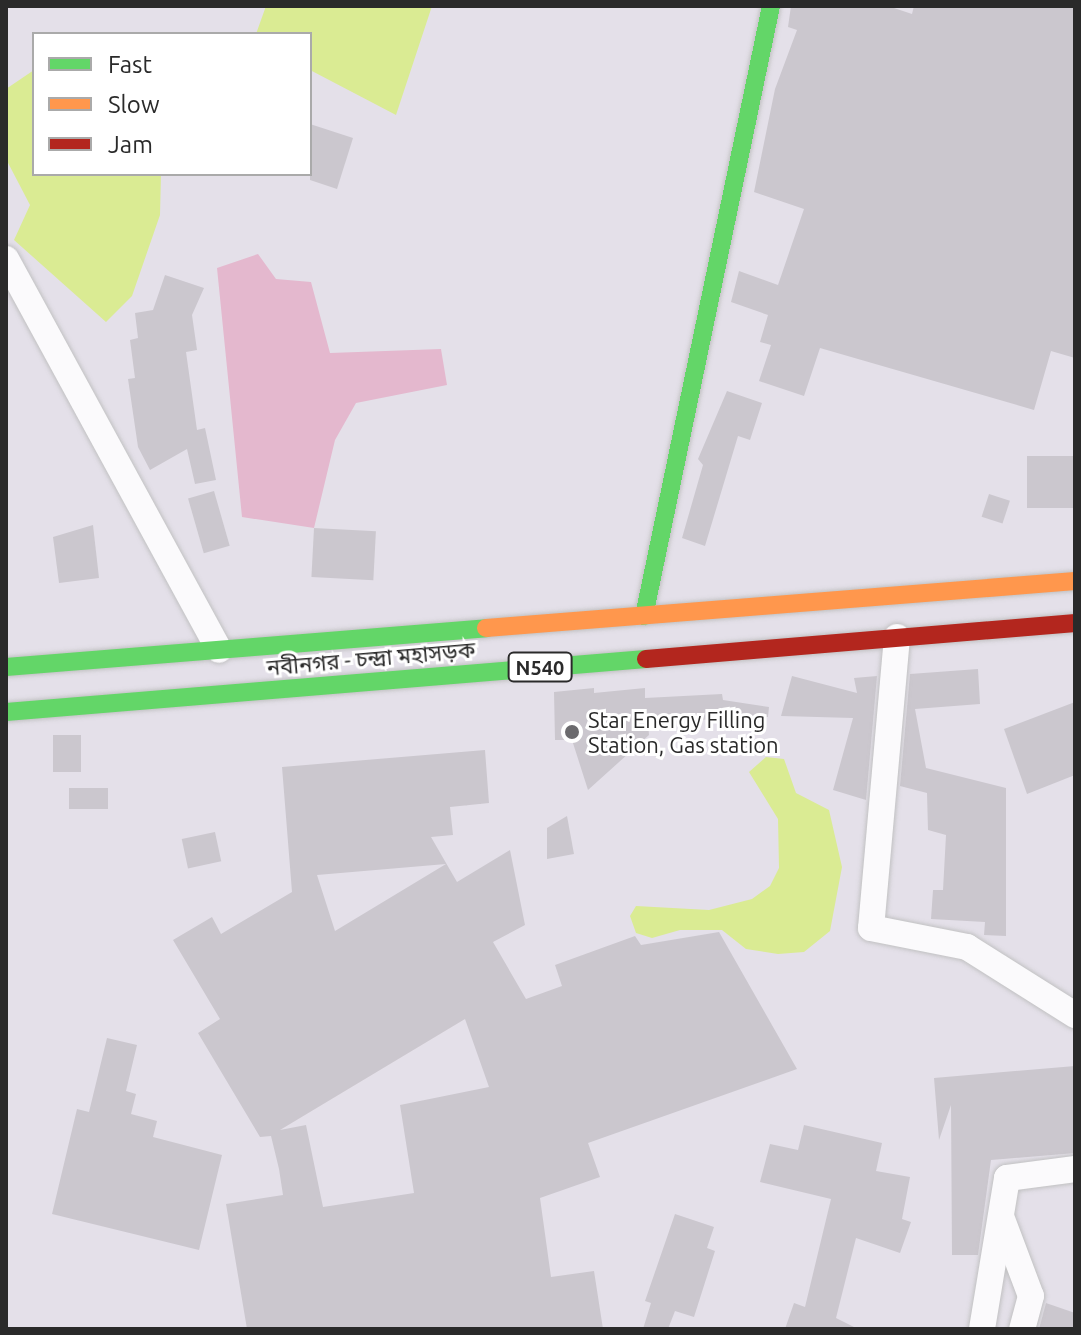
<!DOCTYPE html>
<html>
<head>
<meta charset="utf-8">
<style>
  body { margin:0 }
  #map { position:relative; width:1081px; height:1335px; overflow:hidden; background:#e4e0e9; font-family:Ubuntu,"Noto Sans Bengali",sans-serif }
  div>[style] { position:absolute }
  .green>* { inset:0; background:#e4b8ce }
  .water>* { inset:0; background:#daeb93 }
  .building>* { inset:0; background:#cbc7ce; transform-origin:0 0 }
  .roads { filter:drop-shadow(0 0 2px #c1c1c2) drop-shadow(0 0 2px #c1c1c2) }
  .street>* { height:26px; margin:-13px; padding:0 13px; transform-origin:13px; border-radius:13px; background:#fbfafc }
  .fast>* { height:18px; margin:-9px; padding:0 9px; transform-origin:9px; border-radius:9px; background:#63d668 }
  .slow>* { height:18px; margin:-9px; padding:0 9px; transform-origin:9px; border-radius:9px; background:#ff974d }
  .jam>* { height:18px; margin:-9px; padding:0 9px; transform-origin:9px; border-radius:9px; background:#b3261e }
  .dots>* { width:22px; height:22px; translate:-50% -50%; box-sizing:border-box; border:4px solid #fff; border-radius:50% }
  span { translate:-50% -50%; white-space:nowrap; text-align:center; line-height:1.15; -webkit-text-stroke:6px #fff; paint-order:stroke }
  .shield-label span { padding:2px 6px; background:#fff; border:2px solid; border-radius:6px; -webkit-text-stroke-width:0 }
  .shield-label { font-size:20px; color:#2a2a2a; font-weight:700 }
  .street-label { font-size:22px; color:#2a2a2a }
  .poi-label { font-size:22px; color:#2a2a2a }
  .left { translate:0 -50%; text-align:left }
  .frame { position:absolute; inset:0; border:8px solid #2a2a2a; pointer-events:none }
  .legend { position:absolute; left:32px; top:32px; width:280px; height:144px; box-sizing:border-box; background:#fff; border:2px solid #aaa; margin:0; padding:10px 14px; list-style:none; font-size:24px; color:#2a2a2a }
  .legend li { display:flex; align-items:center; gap:16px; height:40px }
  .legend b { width:40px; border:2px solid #aaa }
</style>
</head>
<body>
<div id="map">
  <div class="green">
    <i style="clip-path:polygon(258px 254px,276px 279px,311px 282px,330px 353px,441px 349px,447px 385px,356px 403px,335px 440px,314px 528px,242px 517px,217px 268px)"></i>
  </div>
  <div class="water">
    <i style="clip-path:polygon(266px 6px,432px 6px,396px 115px,310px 70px,310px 34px,256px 34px)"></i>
    <i style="clip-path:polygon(34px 70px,34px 174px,161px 174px,160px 215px,132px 296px,106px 322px,14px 240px,30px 205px,6px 159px,6px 89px)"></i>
    <i style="clip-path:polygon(766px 757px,784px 759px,796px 793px,829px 810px,842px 867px,830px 931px,804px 952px,778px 954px,746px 949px,722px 930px,680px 930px,652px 938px,636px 933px,630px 916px,636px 906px,709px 910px,752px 899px,770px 886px,779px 868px,778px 819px,749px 772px)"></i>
  </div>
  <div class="building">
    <i style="clip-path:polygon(791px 6px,888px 6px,912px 14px,914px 6px,1075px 6px,1075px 358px,1051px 351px,1034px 410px,820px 348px,804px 396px,759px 381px,771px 345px,760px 342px,768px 315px,731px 302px,739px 271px,778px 285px,804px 209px,754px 192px,775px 89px,797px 30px,788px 27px)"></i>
    <i style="clip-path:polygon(310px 124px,353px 138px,337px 189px,310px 180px)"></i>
    <i style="clip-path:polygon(165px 275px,204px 288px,192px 315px,197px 350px,186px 352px,197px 430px,205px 428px,216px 480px,195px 484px,187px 449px,150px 470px,138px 447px,128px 379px,135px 378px,130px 340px,138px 338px,135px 313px,153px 310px)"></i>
    <i style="clip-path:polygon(727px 391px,762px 403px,750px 440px,738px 436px,705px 546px,682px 538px,703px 465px,698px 459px)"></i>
    <i style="left:1027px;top:456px;width:48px;height:52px"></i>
    <i style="left:214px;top:491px;width:57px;height:27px;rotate:74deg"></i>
    <i style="left:989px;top:494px;width:22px;height:24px;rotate:18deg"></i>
    <i style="clip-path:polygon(93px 525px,99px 578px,59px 583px,53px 537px)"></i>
    <i style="left:314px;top:528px;width:62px;height:49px;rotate:3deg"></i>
    <i style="clip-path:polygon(978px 669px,980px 704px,915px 709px,926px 768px,1006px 788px,1006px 936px,984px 935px,985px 922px,931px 919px,933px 890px,943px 890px,946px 835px,928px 830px,927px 793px,900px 786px,910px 674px)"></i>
    <i style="clip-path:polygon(792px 676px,857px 693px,854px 678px,877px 676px,866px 800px,833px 790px,853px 718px,781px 716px)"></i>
    <i style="clip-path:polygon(594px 688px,594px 693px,645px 688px,645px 698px,722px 694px,723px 700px,769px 707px,768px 717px,648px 722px,649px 735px,588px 790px,572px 740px,555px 740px,554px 692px)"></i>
    <i style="clip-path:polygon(1075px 702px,1075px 775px,1027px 794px,1004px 729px)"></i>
    <i style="left:53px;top:735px;width:28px;height:37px"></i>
    <i style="clip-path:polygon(evenodd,485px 750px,489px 803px,450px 807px,453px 835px,431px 837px,457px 882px,510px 850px,525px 925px,493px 942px,526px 999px,562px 986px,555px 965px,635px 936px,641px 945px,719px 932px,797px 1069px,588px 1143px,600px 1177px,540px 1198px,551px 1277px,594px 1271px,603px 1329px,247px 1329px,226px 1204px,283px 1195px,279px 1169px,271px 1136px,260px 1137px,198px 1033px,220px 1019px,173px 940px,212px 917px,221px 934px,292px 892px,282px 767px,485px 750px,446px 864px,335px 931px,317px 875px,446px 864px,485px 750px,465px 1019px,489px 1087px,400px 1105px,414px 1193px,323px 1207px,306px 1125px,280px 1130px,465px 1019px)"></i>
    <i style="left:108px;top:788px;width:21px;height:39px;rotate:90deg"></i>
    <i style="clip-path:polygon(567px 816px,574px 854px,547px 859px,547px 828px)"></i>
    <i style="left:215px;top:832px;width:30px;height:34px;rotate:78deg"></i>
    <i style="clip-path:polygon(107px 1038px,137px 1045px,126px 1091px,136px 1094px,131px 1114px,157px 1121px,153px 1137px,222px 1155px,199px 1250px,52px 1214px,77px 1109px,89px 1112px)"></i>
    <i style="clip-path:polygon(1075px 1066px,1075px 1153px,991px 1160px,978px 1255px,952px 1255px,951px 1105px,939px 1140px,934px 1078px)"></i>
    <i style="clip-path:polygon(804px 1125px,882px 1143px,876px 1171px,910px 1177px,902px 1219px,911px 1222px,900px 1253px,856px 1238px,836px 1318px,858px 1329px,785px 1329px,794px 1303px,805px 1307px,831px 1199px,760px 1182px,770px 1144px,798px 1150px)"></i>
    <i style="clip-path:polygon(675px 1214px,714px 1227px,707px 1248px,715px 1251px,694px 1317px,675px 1311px,668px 1329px,643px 1329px,651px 1303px,645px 1301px)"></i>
    <i style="clip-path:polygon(1046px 1303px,1075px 1313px,1075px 1329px,1039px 1329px)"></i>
  </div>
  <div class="roads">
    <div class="street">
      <i style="left:6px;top:259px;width:445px;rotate:61.4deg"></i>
      <i style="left:897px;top:637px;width:292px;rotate:95.1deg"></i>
      <i style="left:871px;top:928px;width:98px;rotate:11.2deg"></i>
      <i style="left:967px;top:947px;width:128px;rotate:32.2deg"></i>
      <i style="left:1002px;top:1219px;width:82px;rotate:69.4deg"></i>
      <i style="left:1031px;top:1296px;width:34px;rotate:105deg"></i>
      <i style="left:982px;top:1329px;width:153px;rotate:-80.6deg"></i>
      <i style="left:1007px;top:1178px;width:69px;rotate:-7.5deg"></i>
    </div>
    <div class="fast">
      <i style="left:644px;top:616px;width:623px;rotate:-78.24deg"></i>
      <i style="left:6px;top:667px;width:482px;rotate:-4.6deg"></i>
      <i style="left:6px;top:712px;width:642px;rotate:-4.73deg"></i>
    </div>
    <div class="slow">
      <i style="left:486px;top:628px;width:591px;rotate:-4.56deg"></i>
    </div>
    <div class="jam">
      <i style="left:646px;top:659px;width:431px;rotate:-4.8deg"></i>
    </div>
  </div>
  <div class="dots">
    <i style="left:572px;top:732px;background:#6b6a6d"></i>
  </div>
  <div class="shield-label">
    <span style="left:540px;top:667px">N540</span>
  </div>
  <div class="street-label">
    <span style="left:371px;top:658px;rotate:-5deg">নবীনগর - চন্দ্রা মহাসড়ক</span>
  </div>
  <div class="poi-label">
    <span class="left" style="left:588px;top:732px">Star Energy Filling<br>Station, Gas station</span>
  </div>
  <div class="frame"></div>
  <ul class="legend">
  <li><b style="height:10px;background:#63d668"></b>Fast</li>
  <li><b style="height:10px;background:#ff974d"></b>Slow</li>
  <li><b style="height:10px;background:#b3261e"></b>Jam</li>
  </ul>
</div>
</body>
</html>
